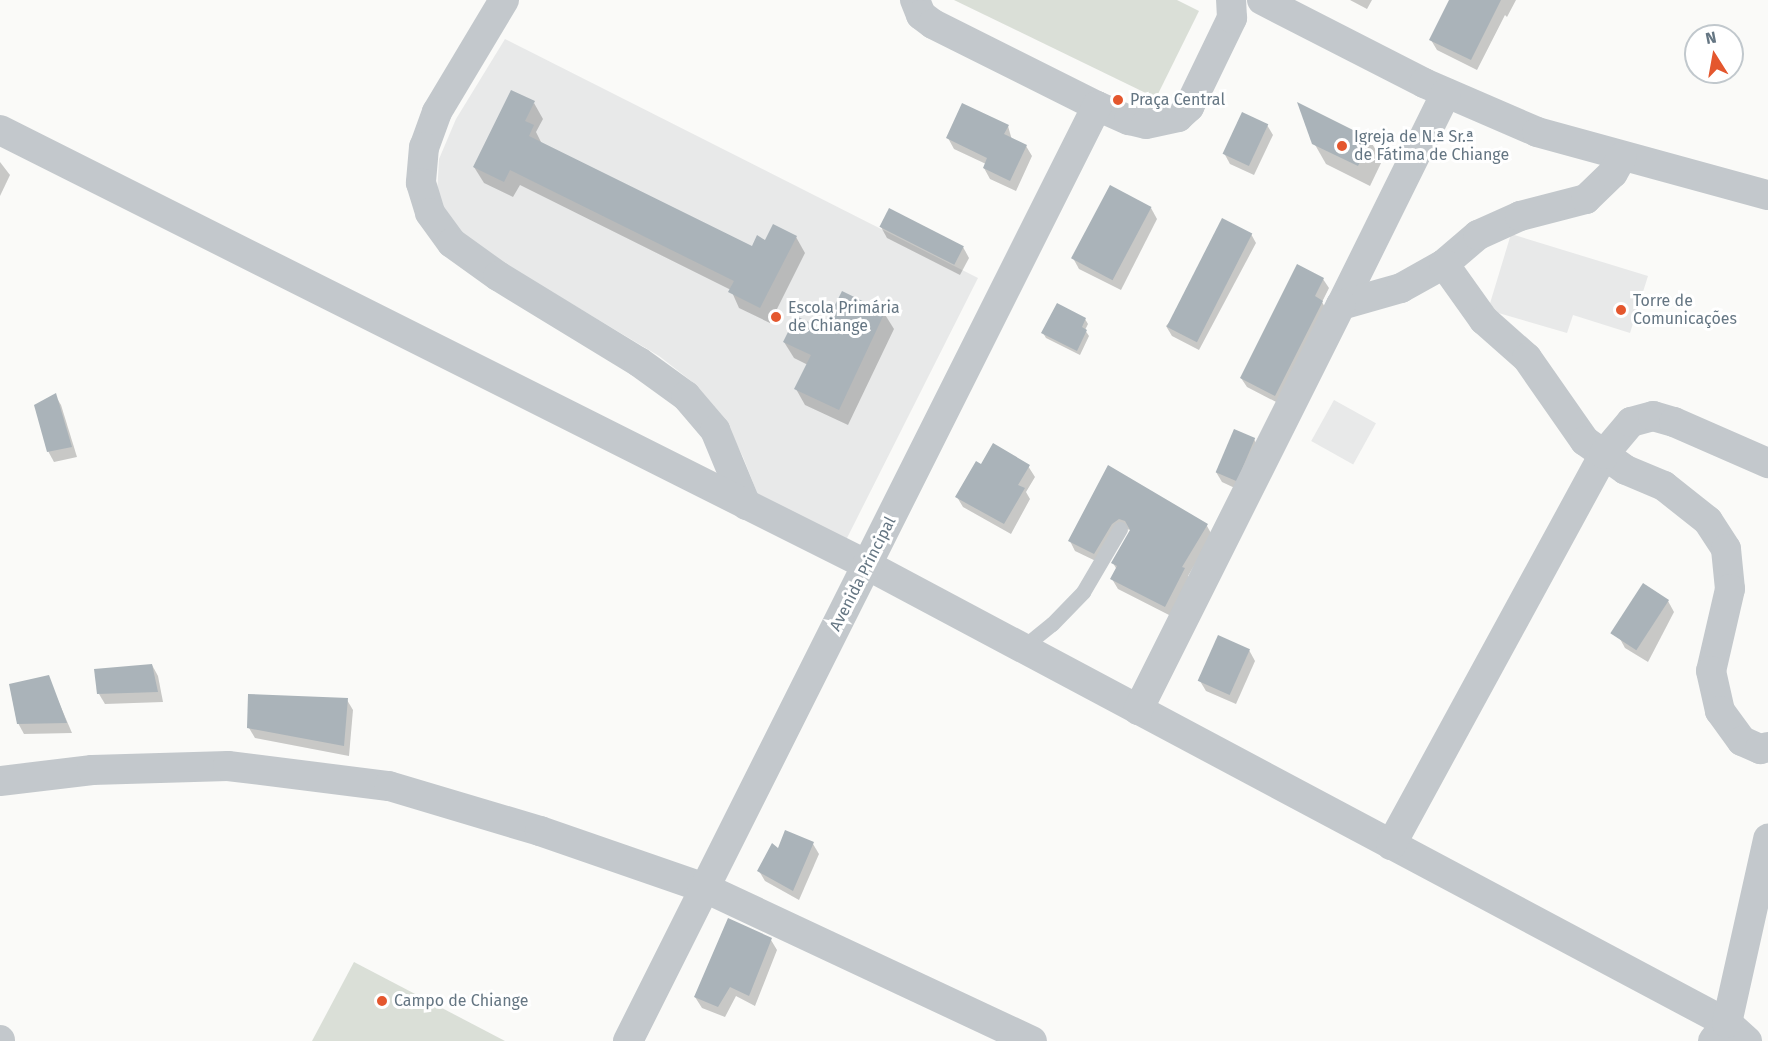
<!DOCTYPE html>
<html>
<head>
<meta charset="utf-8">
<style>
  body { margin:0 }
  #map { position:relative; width:1768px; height:1041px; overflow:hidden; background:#fafaf8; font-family:"Fira Sans",sans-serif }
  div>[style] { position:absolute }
  .built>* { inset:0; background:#e8e9e9; transform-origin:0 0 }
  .green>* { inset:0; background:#dadfd7 }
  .shadow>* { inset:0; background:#0003 }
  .building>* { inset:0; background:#aab3b9; transform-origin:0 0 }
  .lane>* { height:15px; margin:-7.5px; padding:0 7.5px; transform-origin:7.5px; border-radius:7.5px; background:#c3c8cc }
  .street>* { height:30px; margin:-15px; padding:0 15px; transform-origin:15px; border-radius:15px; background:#c3c8cc }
  .dots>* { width:16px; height:16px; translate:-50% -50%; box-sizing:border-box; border:3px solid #fff; border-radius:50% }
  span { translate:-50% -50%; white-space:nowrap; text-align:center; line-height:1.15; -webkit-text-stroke:6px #fff; paint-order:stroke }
  .poi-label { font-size:16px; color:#657683 }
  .left { translate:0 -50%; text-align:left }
  .street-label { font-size:16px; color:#657683 }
  .north { position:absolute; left:1684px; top:24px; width:60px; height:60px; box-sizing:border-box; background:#fff; border:2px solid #c1c8cd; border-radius:50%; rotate:349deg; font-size:16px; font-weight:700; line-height:24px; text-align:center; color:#657683 }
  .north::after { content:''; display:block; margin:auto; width:21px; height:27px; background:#e4572e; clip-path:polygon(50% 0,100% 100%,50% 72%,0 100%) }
</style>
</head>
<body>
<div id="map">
  <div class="built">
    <i style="clip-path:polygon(505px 39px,978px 278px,846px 540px,760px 500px,743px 457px,724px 419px,695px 384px,659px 356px,475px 246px,449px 220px,437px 194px,439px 159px,456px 119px)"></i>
    <i style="clip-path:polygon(1511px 234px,1648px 276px,1630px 333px,1573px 315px,1567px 333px,1488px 310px)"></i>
    <i style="left:1334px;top:400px;width:48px;height:47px;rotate:29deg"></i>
  </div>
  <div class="green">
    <i style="clip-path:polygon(954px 0,1177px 0,1199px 11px,1156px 98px)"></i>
    <i style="clip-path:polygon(354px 962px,505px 1041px,312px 1041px)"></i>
  </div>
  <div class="shadow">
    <i style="clip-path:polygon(1350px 0,1372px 0,1367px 9px)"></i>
    <i style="clip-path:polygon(1450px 0,1516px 0,1507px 17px,1505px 15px,1477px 70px,1437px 50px,1431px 40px)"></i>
    <i style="clip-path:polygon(534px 103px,543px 119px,536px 132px,542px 144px,753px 248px,766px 242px,796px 237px,805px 253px,770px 323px,739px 308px,731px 290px,520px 185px,513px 197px,484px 183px,474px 167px)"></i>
    <i style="clip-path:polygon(1267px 125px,1273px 135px,1254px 175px,1230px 164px,1224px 153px)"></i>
    <i style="clip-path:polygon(1008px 126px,1012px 140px,1026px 146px,1032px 156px,1016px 191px,990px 179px,984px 168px,986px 164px,954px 149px,948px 138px)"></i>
    <i style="clip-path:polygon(1370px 140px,1382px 161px,1370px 186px,1326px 164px,1314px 143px)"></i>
    <i style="clip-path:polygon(0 162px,10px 175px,0 196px)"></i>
    <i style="clip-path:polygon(1151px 208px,1157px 219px,1121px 290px,1079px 269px,1073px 258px)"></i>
    <i style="clip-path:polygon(881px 227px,963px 247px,969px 258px,960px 275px,887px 238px)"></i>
    <i style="clip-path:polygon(1251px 234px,1256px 243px,1199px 350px,1172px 336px,1166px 326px)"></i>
    <i style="clip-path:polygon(1323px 279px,1329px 288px,1322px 302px,1327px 311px,1280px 404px,1247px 387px,1241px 378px)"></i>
    <i style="clip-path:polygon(884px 313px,894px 329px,848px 425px,805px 405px,796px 389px,808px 365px,794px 358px,784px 342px)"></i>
    <i style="clip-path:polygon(1085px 319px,1088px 324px,1085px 330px,1089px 336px,1080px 355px,1046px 338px,1043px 333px)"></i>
    <i style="clip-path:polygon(55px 395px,61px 405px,77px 457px,54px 462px,48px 451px)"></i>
    <i style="clip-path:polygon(1254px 439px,1259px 449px,1239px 490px,1222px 482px,1216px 472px)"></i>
    <i style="clip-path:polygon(982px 466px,1028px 466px,1035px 477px,1026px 492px,1030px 499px,1011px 534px,963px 507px,957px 497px)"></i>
    <i style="clip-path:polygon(1109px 467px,1207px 526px,1212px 535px,1188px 576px,1190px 579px,1171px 616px,1118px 589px,1112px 579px,1117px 570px,1113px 563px,1131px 530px,1126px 529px,1100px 563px,1075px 551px,1070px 541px)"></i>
    <i style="clip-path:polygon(1668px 601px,1674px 612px,1648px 662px,1625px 648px,1619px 637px)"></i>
    <i style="clip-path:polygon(1249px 650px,1255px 661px,1236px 704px,1206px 691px,1200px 681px)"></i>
    <i style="clip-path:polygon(152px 665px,158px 676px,163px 702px,105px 704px,99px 694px)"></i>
    <i style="clip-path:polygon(48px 677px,72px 733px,24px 734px,18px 723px)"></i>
    <i style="clip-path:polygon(347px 700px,353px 710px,349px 756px,255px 738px,249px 728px)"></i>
    <i style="clip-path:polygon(813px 844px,819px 854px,799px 900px,765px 881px,759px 871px,779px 850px)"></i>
    <i style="clip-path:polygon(771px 940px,777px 950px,755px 1006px,736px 996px,725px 1017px,702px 1008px,695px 997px)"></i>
  </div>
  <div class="building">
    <i style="clip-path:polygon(1449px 0,1501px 0,1471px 60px,1429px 40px)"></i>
    <i style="clip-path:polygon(511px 90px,535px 101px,525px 121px,534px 125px,529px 136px,752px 246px,757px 235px,765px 240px,773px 224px,797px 236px,760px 308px,728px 292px,734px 281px,510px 170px,504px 182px,473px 167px)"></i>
    <i style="clip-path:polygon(1297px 102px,1371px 139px,1358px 166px,1312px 144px)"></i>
    <i style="clip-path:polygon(962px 103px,1009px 125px,1004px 134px,1027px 145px,1010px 181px,983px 168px,987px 158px,946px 138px)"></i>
    <i style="left:1242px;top:112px;width:29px;height:46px;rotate:25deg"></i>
    <i style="left:1110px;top:185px;width:47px;height:83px;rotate:28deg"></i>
    <i style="left:889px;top:208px;width:84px;height:21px;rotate:27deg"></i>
    <i style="left:1222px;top:218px;width:34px;height:122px;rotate:27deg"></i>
    <i style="clip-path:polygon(1297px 264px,1324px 278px,1315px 296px,1323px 301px,1275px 396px,1240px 378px)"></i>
    <i style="clip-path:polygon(842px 291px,885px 312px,839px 410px,794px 389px,811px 355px,783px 342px,796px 316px,823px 329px)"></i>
    <i style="clip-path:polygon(1057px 303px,1086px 318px,1082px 327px,1087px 330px,1077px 351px,1041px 333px)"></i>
    <i style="clip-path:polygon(56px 393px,72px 447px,47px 452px,34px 405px)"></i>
    <i style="left:1234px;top:429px;width:23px;height:47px;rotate:23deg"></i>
    <i style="clip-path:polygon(993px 443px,1030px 465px,1018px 485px,1025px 488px,1004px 524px,955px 497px,976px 461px,981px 464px)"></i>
    <i style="clip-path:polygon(1108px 465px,1208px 524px,1182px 567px,1185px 568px,1165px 607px,1110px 579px,1117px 566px,1111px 563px,1130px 530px,1125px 521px,1119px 519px,1112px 524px,1094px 554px,1068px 541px)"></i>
    <i style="left:1643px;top:583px;width:31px;height:60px;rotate:33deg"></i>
    <i style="left:1218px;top:635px;width:35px;height:50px;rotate:24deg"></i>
    <i style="clip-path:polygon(152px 664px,158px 692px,97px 694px,94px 669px)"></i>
    <i style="clip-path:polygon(49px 675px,67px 723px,17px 724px,9px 684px)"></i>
    <i style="clip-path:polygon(248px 694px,348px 698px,344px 746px,247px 728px)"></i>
    <i style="clip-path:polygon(785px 830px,814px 842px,793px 891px,757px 871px,772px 843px,778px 848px)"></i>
    <i style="clip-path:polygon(728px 918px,772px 938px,749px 996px,730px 987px,718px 1007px,694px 997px)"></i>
  </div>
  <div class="lane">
    <i style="left:1022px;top:648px;width:38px;rotate:-39deg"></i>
    <i style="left:1052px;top:624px;width:45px;rotate:-45.9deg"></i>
    <i style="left:1083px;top:592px;width:73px;rotate:-59.6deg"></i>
  </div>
  <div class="street">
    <i style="left:504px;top:0;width:131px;rotate:120.9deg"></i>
    <i style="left:437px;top:112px;width:37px;rotate:110deg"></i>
    <i style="left:424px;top:147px;width:36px;rotate:95deg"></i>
    <i style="left:421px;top:183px;width:31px;rotate:73deg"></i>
    <i style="left:430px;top:213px;width:37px;rotate:54deg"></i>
    <i style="left:452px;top:243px;width:57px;rotate:35.7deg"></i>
    <i style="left:498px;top:276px;width:165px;rotate:31.4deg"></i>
    <i style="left:639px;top:362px;width:58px;rotate:35.9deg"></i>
    <i style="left:686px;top:396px;width:45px;rotate:49.5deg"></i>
    <i style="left:715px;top:430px;width:81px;rotate:67.5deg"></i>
    <i style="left:915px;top:0;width:16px;rotate:68deg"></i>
    <i style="left:921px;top:15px;width:15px;rotate:37deg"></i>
    <i style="left:933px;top:24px;width:183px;rotate:26.6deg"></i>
    <i style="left:1097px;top:106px;width:35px;rotate:24deg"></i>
    <i style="left:1129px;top:120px;width:17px;rotate:13deg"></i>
    <i style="left:1146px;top:124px;width:33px;rotate:-12deg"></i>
    <i style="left:1178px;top:117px;width:15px;rotate:-42deg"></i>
    <i style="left:1189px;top:107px;width:99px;rotate:-64.2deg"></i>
    <i style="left:1232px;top:18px;width:18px;rotate:-93deg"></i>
    <i style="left:1262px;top:0;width:182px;rotate:27.1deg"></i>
    <i style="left:1424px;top:83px;width:123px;rotate:23.4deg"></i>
    <i style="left:1537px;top:132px;width:239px;rotate:15.3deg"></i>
    <i style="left:1446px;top:93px;width:237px;rotate:116.3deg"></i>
    <i style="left:1341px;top:305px;width:62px;rotate:-15.8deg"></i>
    <i style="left:1401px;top:288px;width:49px;rotate:-29.2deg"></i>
    <i style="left:1444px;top:264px;width:45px;rotate:-40.5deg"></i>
    <i style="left:1478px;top:235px;width:46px;rotate:-24.3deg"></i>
    <i style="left:1520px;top:216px;width:68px;rotate:-14.4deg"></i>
    <i style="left:1586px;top:199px;width:37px;rotate:-44deg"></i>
    <i style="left:1613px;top:173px;width:18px;rotate:-61deg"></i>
    <i style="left:0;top:130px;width:970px;rotate:26.64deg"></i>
    <i style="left:867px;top:565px;width:974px;rotate:28.04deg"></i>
    <i style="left:1727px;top:1023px;width:27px;rotate:42deg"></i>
    <i style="left:1444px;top:264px;width:69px;rotate:54.5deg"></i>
    <i style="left:1484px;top:320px;width:57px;rotate:41.5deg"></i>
    <i style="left:1527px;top:358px;width:101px;rotate:55.1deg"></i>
    <i style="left:1585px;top:441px;width:50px;rotate:35.3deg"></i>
    <i style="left:1626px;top:470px;width:41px;rotate:22.8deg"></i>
    <i style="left:1664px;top:486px;width:56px;rotate:38.5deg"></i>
    <i style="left:1708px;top:521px;width:33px;rotate:57deg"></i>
    <i style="left:1726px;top:549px;width:40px;rotate:84.3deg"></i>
    <i style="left:1730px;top:589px;width:84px;rotate:103deg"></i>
    <i style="left:1711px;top:671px;width:41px;rotate:77.3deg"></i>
    <i style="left:1720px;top:711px;width:37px;rotate:54deg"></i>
    <i style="left:1742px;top:741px;width:20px;rotate:24deg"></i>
    <i style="left:1760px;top:749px;width:8px;rotate:-14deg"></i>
    <i style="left:1138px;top:710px;width:453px;rotate:-63.4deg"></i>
    <i style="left:0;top:781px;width:93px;rotate:-6.8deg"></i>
    <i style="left:92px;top:770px;width:136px;rotate:-1.7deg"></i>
    <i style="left:228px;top:766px;width:162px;rotate:7.1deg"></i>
    <i style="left:389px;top:786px;width:158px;rotate:16.6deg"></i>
    <i style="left:540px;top:831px;width:175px;rotate:19.1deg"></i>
    <i style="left:705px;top:888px;width:361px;rotate:25.1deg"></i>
    <i style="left:1391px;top:845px;width:445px;rotate:-61.4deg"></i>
    <i style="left:1604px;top:454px;width:42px;rotate:-49.8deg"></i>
    <i style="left:1631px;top:422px;width:23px;rotate:-15deg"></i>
    <i style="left:1653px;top:416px;width:22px;rotate:16deg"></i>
    <i style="left:1674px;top:422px;width:103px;rotate:23.6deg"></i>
    <i style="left:0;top:1040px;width:1px;rotate:90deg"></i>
    <i style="left:628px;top:1041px;width:1046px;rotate:-63.36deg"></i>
    <i style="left:1713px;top:1041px;width:23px;rotate:-52deg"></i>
    <i style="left:1727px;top:1023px;width:189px;rotate:-77.4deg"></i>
  </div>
  <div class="dots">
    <i style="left:1118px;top:100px;background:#e4572e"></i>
    <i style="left:1342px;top:146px;background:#e4572e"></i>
    <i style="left:1621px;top:310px;background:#e4572e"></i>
    <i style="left:776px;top:317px;background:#e4572e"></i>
    <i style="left:382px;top:1001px;background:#e4572e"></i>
  </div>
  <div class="poi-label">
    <span class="left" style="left:1130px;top:100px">Praça Central</span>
    <span class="left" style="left:1354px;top:146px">Igreja de N.ª Sr.ª<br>de Fátima de Chiange</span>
    <span class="left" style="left:1633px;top:310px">Torre de<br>Comunicações</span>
    <span class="left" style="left:788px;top:317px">Escola Primária<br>de Chiange</span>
    <span class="left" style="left:394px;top:1001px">Campo de Chiange</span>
  </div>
  <div class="street-label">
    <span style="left:863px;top:574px;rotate:-63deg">Avenida Principal</span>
  </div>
  <div class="north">N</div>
</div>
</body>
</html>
